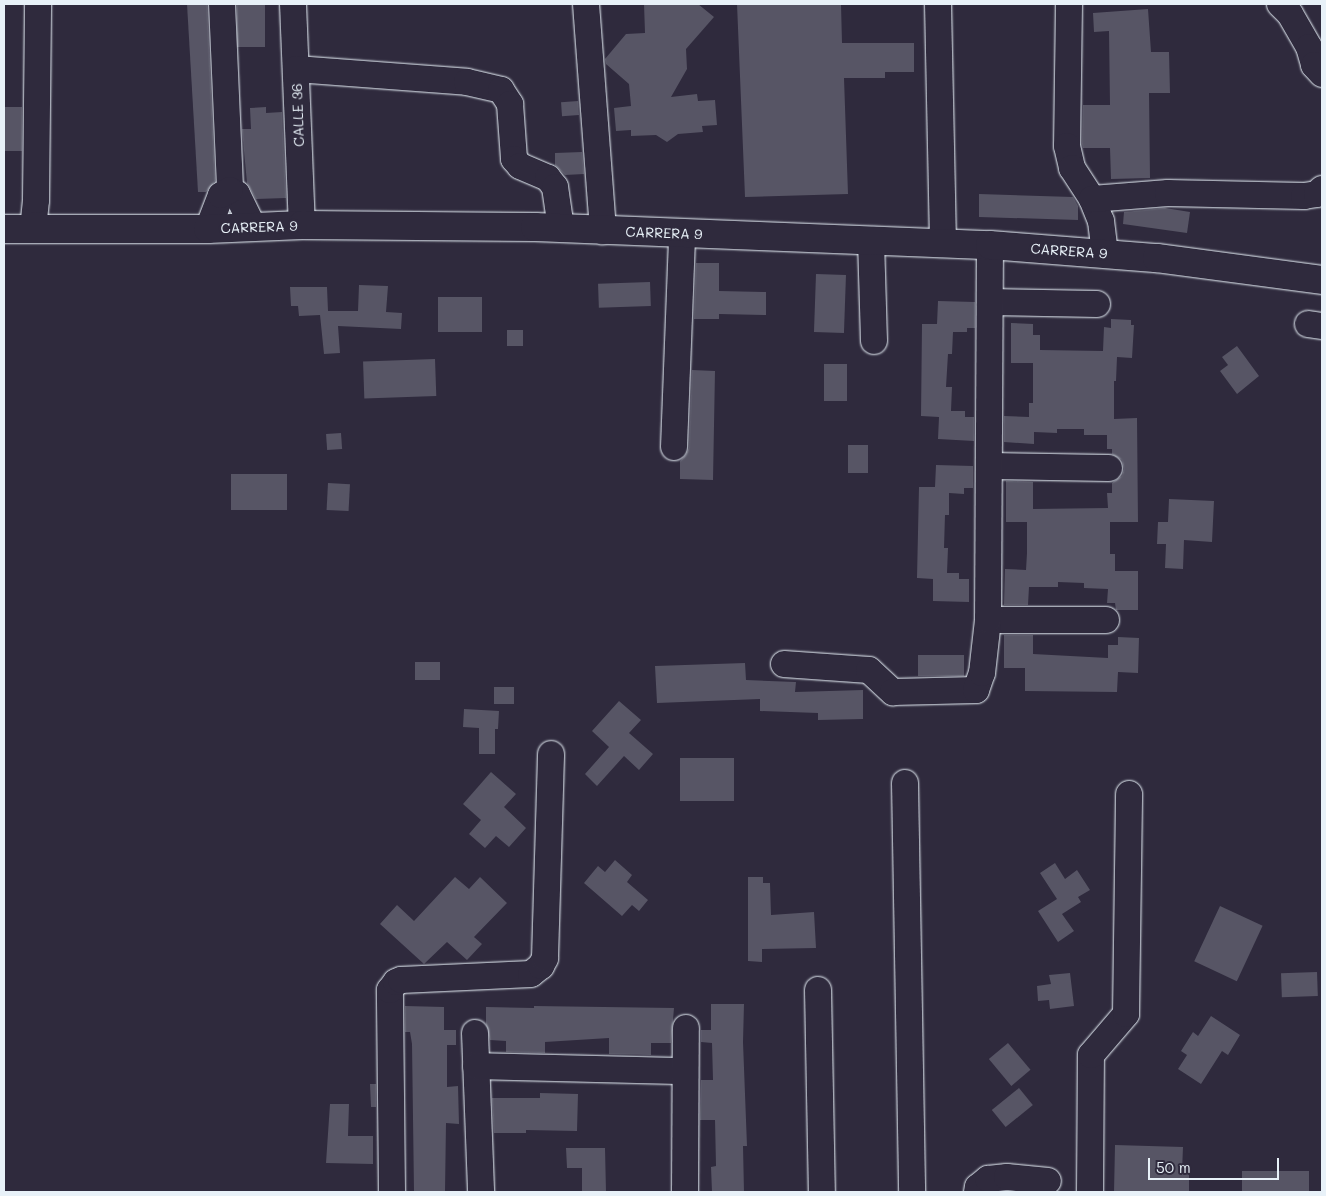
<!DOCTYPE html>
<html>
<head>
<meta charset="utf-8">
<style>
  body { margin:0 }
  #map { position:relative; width:1326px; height:1196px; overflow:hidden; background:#2f2a3d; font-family:Mali,sans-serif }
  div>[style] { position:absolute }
  .building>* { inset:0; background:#575565; transform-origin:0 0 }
  .roads { filter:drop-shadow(0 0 1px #e8f1f8) drop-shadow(0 0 1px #e8f1f8) }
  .minor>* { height:26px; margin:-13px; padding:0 13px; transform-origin:13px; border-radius:13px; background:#2f2a3d }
  .major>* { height:28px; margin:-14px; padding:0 14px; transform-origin:14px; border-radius:14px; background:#2f2a3d }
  span { translate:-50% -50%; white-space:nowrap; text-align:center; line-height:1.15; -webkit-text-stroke:5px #2f2a3d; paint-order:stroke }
  .street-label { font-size:14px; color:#e8f1f8 }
  .frame { position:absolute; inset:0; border:5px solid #e8f1f8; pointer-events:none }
  .scale { position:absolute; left:1148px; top:1158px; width:131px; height:22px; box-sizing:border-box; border:2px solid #e8f1f8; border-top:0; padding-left:6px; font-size:15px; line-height:18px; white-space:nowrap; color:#e8f1f8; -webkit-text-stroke:4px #2f2a3d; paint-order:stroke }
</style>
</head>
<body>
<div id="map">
  <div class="building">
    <i style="clip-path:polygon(187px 4px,207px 4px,215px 181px,206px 192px,198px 192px)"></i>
    <i style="left:237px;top:4px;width:28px;height:43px"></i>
    <i style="clip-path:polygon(644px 4px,698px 4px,714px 17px,686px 49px,687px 69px,671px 97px,697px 94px,698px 101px,715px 100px,717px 125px,702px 126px,703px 132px,678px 134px,667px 142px,656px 135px,631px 136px,631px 130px,616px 131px,614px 108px,631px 106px,629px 84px,606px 64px,605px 59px,626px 34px,645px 33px)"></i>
    <i style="clip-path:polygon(737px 4px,841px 4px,842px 43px,914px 43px,914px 72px,885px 72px,885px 78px,844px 78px,848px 194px,745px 197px)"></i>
    <i style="clip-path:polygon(1148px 9px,1151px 52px,1169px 52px,1170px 93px,1149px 93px,1150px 178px,1111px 179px,1110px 148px,1083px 148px,1082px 144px,1083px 105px,1110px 105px,1109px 31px,1094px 32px,1093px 13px)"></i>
    <i style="left:578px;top:101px;width:14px;height:17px;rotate:86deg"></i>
    <i style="left:22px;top:107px;width:44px;height:18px;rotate:90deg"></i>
    <i style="clip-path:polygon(266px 107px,266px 113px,282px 112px,286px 198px,256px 199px,247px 183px,242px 129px,251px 129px,250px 108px)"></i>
    <i style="clip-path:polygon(582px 152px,584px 174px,565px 175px,555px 165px,555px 153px)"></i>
    <i style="clip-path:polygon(979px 194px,1073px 197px,1078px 206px,1078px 220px,979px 217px)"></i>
    <i style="clip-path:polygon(1165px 208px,1190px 212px,1187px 233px,1123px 224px,1124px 212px)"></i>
    <i style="clip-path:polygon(696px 263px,719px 263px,719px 291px,766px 292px,766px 315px,719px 314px,719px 319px,694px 319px)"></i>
    <i style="left:816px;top:274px;width:30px;height:58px;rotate:2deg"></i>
    <i style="left:650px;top:282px;width:24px;height:52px;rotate:88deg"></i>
    <i style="clip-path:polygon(359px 285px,388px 286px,386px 312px,402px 313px,401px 329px,338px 326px,340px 353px,324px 354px,320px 315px,299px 316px,298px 306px,291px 306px,290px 287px,327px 287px,328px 311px,358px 311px)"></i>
    <i style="left:438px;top:297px;width:44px;height:35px"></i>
    <i style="clip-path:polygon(938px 301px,975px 302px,975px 328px,967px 328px,967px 332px,953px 332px,952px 354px,948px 354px,946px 387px,952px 387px,951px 411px,965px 411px,965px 417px,974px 417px,974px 441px,938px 439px,939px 417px,921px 416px,922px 324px,937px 324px)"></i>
    <i style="clip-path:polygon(1111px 319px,1131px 320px,1131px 325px,1134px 325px,1132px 358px,1117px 357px,1116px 381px,1114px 381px,1114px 419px,1137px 418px,1138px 522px,1110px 522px,1110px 554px,1115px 554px,1115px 571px,1138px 571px,1138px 610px,1116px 610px,1115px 603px,1107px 603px,1108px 589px,1084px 588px,1084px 583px,1058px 582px,1058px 587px,1029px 587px,1028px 605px,1004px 605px,1005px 569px,1026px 570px,1027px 553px,1027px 522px,1006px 522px,1006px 481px,1033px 482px,1033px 509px,1108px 508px,1107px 493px,1112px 493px,1112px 483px,1122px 476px,1124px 469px,1122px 460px,1112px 454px,1112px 449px,1107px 449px,1107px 435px,1084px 435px,1084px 429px,1057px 429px,1057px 433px,1034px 432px,1034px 444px,1004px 442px,1004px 416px,1029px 417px,1029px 403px,1033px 403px,1033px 363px,1011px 363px,1011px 323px,1033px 324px,1033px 335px,1040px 335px,1040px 350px,1103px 351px,1104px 327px,1111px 328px)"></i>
    <i style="left:507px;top:330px;width:16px;height:16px"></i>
    <i style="clip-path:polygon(1237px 346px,1259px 376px,1237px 394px,1220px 371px,1228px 365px,1222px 357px)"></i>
    <i style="left:435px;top:359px;width:37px;height:72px;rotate:88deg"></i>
    <i style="left:824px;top:364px;width:23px;height:37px"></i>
    <i style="clip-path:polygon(692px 370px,715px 371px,713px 480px,680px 479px,680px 461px,686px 455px,689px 448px)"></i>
    <i style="left:341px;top:433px;width:16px;height:15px;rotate:86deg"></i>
    <i style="left:848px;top:445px;width:20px;height:28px"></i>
    <i style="clip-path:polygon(936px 465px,973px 466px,973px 488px,964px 488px,964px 494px,949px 493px,949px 515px,945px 515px,944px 548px,948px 548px,947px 573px,959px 573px,959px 579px,969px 579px,969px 602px,933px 601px,933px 579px,917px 578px,919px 487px,935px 487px)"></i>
    <i style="left:231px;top:474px;width:56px;height:36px"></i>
    <i style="left:328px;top:483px;width:22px;height:27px;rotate:3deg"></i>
    <i style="clip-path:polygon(1169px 499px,1214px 501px,1212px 542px,1184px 540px,1183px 569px,1165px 568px,1166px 544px,1157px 544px,1158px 522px,1168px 522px)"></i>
    <i style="clip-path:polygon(1004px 635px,1033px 635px,1033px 654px,1108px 658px,1108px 645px,1118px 645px,1118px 637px,1139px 638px,1138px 673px,1118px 672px,1117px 692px,1025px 691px,1025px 668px,1004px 668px)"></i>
    <i style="left:918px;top:655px;width:46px;height:21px"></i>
    <i style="left:440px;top:662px;width:18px;height:25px;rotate:90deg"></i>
    <i style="clip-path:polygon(745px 663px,746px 680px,796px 682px,795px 692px,863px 690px,863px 719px,818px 720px,818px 713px,760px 711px,760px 699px,657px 703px,655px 666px)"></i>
    <i style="left:494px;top:687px;width:20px;height:17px"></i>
    <i style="clip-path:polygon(619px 701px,641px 720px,629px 733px,653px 754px,639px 770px,624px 756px,597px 786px,585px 774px,609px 747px,592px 731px)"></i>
    <i style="clip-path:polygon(464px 709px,499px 711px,498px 729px,495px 729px,495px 754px,479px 754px,479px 728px,463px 727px)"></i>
    <i style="left:680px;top:758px;width:54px;height:43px"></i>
    <i style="clip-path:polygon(491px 772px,516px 794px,504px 807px,526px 828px,509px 847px,496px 836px,485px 848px,469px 834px,481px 820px,463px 804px)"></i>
    <i style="clip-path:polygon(615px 860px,632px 875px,627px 882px,648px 900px,639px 911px,632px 905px,622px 916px,584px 883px,598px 866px,605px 872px)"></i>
    <i style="clip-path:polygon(1055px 863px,1065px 879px,1077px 870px,1090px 890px,1078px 897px,1081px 902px,1062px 914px,1074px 931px,1058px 942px,1038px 911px,1057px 899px,1040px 873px)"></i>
    <i style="clip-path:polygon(455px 877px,469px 889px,480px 877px,507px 903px,474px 937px,482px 944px,467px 960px,447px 942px,424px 964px,380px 924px,397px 905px,414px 921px)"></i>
    <i style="clip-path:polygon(748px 877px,763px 877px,763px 883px,770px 883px,771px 915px,814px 912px,816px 948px,762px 949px,762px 962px,748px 961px)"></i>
    <i style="left:1220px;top:906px;width:47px;height:61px;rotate:25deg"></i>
    <i style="left:1317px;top:972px;width:24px;height:36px;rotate:88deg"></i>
    <i style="clip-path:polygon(1070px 973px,1074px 1006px,1050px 1009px,1049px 1000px,1038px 1001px,1037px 986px,1051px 984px,1049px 975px)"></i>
    <i style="clip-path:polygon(711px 1004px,744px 1004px,743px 1042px,747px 1146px,743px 1146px,744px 1192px,712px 1192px,711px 1167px,716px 1166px,715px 1120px,700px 1120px,701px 1080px,713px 1080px,712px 1043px,701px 1042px,701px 1030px,711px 1030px)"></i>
    <i style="clip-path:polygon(405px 1006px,444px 1007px,444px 1030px,456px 1030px,456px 1045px,447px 1045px,447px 1087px,458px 1086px,459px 1124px,446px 1123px,445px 1192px,414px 1192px,412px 1044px,410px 1032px,405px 1032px)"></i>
    <i style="clip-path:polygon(534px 1006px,674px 1008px,671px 1043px,651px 1043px,651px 1055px,609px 1054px,609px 1038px,545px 1042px,545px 1053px,506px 1052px,506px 1041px,490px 1040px,486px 1024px,486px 1007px,534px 1008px)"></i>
    <i style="clip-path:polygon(1211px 1016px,1240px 1035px,1228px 1055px,1222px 1051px,1201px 1084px,1178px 1069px,1187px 1055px,1181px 1051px,1193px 1032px,1198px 1036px)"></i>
    <i style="left:1008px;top:1043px;width:35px;height:25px;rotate:50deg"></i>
    <i style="clip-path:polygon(370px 1084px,376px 1084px,376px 1107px,371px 1107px)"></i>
    <i style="left:1019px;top:1088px;width:22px;height:35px;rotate:51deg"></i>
    <i style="clip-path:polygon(540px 1093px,578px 1094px,577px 1131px,526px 1130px,526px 1133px,494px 1133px,492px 1098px,540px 1098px)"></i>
    <i style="clip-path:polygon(330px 1104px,349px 1104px,348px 1136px,373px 1136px,373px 1164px,326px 1163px)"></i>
    <i style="clip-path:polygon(1115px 1145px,1183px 1147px,1182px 1172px,1189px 1172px,1189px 1192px,1114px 1192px)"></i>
    <i style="clip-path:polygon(566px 1148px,605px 1148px,606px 1192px,582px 1192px,582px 1168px,567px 1168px)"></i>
    <i style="left:1242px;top:1171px;width:67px;height:21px"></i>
  </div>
  <div class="roads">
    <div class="minor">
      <i style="left:222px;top:4px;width:186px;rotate:87.5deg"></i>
      <i style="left:293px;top:4px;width:221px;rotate:87.7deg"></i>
      <i style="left:586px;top:4px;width:228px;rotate:85.7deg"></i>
      <i style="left:938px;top:4px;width:240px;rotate:88.8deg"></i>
      <i style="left:1069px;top:4px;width:142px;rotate:90.8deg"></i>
      <i style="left:1067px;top:146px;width:23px;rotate:77deg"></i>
      <i style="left:1072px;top:168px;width:37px;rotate:57deg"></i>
      <i style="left:1092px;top:199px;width:24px;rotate:68deg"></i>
      <i style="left:1101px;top:221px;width:32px;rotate:83deg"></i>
      <i style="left:1280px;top:4px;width:14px;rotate:45deg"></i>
      <i style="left:1290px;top:14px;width:38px;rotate:60deg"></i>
      <i style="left:1309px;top:47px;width:19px;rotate:74deg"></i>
      <i style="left:1314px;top:65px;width:12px;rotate:48deg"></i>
      <i style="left:296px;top:69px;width:171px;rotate:4.3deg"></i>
      <i style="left:467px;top:82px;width:35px;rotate:13deg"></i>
      <i style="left:501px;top:90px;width:17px;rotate:57deg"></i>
      <i style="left:510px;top:104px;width:55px;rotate:85.8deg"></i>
      <i style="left:514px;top:159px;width:9px;rotate:49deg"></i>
      <i style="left:520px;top:166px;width:30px;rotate:23deg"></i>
      <i style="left:548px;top:178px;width:11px;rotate:52deg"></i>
      <i style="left:555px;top:187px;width:41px;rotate:81.7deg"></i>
      <i style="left:230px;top:190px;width:8px;rotate:30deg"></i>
      <i style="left:237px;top:194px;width:37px;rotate:64deg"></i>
      <i style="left:1092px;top:199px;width:76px;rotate:-4.5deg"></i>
      <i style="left:1168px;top:193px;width:136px;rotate:1.3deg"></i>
      <i style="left:1304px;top:196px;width:13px;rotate:-9deg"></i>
      <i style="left:1317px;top:194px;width:7px;rotate:-45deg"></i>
      <i style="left:33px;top:229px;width:29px;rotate:-84deg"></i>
      <i style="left:36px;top:200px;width:196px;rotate:-89.4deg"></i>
      <i style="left:208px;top:229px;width:36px;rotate:-69deg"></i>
      <i style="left:221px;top:195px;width:10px;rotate:-29deg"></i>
      <i style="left:871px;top:240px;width:101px;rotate:88.3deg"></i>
      <i style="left:990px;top:302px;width:107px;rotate:1.1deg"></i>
      <i style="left:1308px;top:324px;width:14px;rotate:8deg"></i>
      <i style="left:674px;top:447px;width:213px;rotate:-87.8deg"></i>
      <i style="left:990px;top:466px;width:119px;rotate:1deg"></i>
      <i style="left:988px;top:620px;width:118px"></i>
      <i style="left:784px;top:664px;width:85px;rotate:4deg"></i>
      <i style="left:869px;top:670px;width:33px;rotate:43deg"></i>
      <i style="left:893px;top:692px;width:83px;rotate:-1.4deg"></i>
      <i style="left:976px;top:690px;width:18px;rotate:-71deg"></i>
      <i style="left:982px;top:673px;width:53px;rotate:-83.5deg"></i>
      <i style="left:988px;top:620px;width:375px;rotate:-89.7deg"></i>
      <i style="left:905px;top:783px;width:409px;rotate:89deg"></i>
      <i style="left:818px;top:990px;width:202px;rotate:88.9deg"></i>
      <i style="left:475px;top:1033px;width:159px;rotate:87.8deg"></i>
      <i style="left:476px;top:1066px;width:209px;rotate:1.4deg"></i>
      <i style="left:392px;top:1192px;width:202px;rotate:-90.6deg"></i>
      <i style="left:390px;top:990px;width:10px;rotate:-53deg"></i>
      <i style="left:396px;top:982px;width:5px;rotate:-22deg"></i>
      <i style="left:401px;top:980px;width:130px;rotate:-2.6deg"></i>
      <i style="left:531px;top:974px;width:13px;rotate:-39deg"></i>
      <i style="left:541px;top:966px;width:9px;rotate:-63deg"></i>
      <i style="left:545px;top:958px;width:204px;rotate:-88.3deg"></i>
      <i style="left:685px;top:1192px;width:164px;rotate:-89.7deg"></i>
      <i style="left:977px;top:1192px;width:5px;rotate:-79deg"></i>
      <i style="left:978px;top:1187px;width:13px;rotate:-39deg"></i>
      <i style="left:988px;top:1179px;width:19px;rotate:-6deg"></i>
      <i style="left:1007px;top:1177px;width:41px;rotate:5.6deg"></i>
      <i style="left:1090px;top:1192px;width:137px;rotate:-89.6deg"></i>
      <i style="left:1091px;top:1055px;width:54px;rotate:-49.5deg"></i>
      <i style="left:1126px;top:1014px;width:220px;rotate:-89.2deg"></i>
    </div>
    <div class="major">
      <i style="left:4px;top:229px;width:204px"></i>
      <i style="left:208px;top:229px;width:94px;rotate:-2.4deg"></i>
      <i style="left:302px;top:225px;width:233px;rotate:0.5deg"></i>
      <i style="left:535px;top:227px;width:455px;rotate:2.3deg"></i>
      <i style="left:990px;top:245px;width:168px;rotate:4.5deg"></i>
      <i style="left:1157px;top:258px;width:166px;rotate:7.6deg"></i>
    </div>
  </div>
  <div class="street-label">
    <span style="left:298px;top:115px;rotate:-92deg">CALLE 36</span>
    <span style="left:259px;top:227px;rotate:-2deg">CARRERA 9</span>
    <span style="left:664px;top:233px;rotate:2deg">CARRERA 9</span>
    <span style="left:1069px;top:251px;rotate:4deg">CARRERA 9</span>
  </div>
  <div class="frame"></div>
  <div class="scale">50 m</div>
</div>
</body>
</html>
